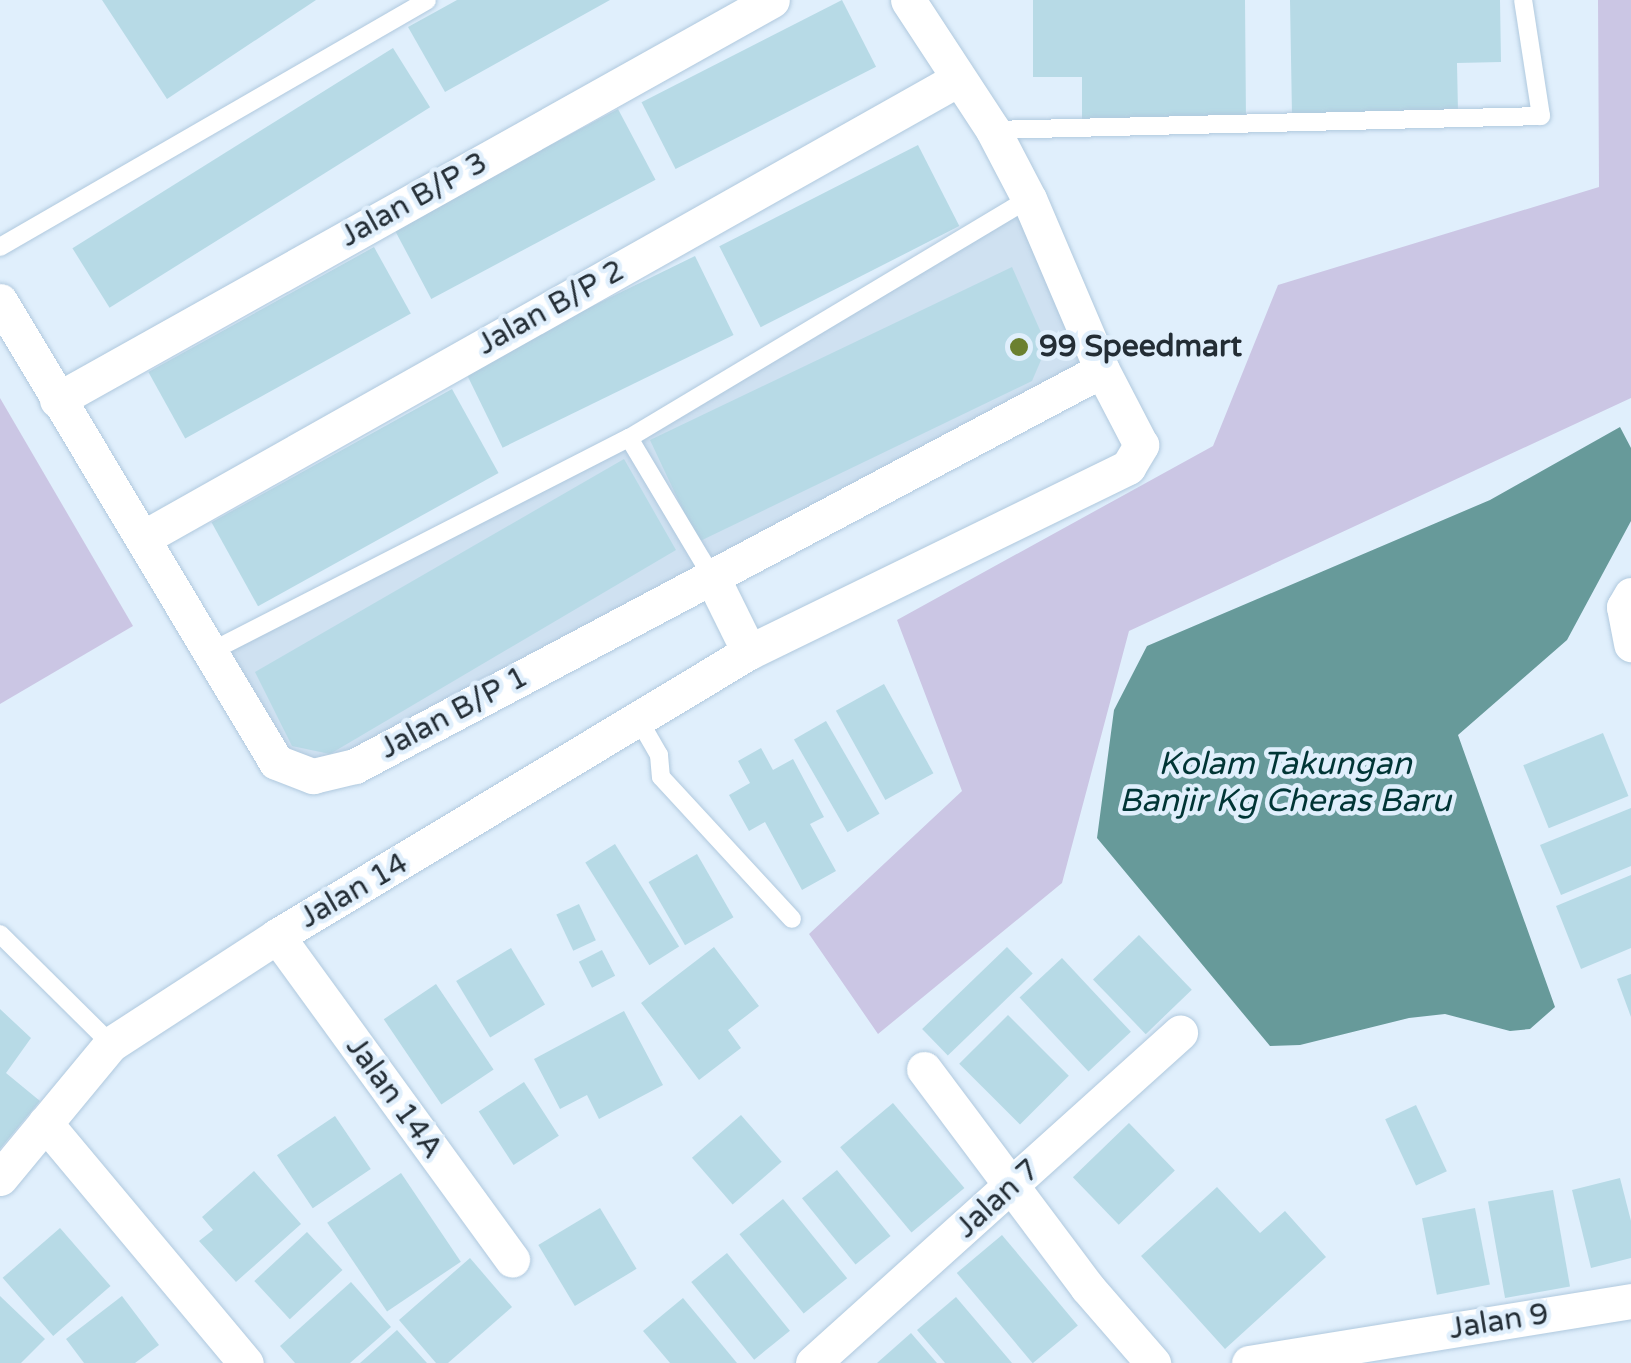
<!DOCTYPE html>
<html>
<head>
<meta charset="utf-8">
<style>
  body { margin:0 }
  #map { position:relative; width:1631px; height:1363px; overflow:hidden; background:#e0effc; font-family:"Varela Round",sans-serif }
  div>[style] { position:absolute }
  .built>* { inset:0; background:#cfe1f1 }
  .green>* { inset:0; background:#cbc6e4 }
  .water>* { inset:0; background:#679a9a }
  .building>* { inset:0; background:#b7dae6; transform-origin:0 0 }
  .roads { filter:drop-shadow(0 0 2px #b0c9de) drop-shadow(0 0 2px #b0c9de) }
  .lane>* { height:18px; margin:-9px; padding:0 9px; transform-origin:9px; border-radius:9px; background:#fff }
  .street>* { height:35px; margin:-17.5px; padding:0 17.5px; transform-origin:17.5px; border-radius:17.5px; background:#fff }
  .dots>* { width:28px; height:28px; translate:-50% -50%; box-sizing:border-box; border:5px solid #e0effc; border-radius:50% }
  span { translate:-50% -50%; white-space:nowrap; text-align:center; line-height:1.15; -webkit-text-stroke:9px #e0effc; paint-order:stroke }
  .street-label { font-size:30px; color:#232d35 }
  .poi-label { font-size:30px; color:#232d35; font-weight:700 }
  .left { translate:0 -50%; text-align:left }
  .water-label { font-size:32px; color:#003535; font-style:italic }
</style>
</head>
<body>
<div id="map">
  <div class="built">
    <i style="clip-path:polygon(1020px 212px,1087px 365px,350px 756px,312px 765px,283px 752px,223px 654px)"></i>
  </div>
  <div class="green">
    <i style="clip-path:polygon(1598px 0,1631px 0,1631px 398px,1129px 631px,1062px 883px,878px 1034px,809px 934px,962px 791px,897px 620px,1213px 446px,1278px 285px,1599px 187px)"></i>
    <i style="clip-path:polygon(0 398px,133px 626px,0 704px)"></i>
  </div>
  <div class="water">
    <i style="clip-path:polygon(1620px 427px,1631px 448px,1631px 521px,1567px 640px,1458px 735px,1555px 1007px,1530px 1029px,1510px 1031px,1445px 1014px,1409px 1018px,1300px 1045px,1270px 1046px,1097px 838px,1114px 710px,1147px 646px,1490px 500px)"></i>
  </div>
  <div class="building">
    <i style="clip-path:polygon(102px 0,316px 0,167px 99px)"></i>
    <i style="clip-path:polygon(457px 0,610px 0,445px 92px,408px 27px)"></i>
    <i style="left:842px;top:0;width:75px;height:225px;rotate:63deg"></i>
    <i style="clip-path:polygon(1033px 0,1245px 0,1246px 121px,1082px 121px,1082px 77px,1033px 77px)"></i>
    <i style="clip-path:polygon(1290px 0,1500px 0,1501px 62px,1457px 63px,1458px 112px,1292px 116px)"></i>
    <i style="left:393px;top:48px;width:70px;height:378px;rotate:58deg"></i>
    <i style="left:618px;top:109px;width:80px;height:254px;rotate:62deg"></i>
    <i style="left:918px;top:145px;width:91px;height:223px;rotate:63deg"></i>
    <i style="left:374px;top:247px;width:76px;height:258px;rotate:61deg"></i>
    <i style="left:695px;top:256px;width:88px;height:257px;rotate:64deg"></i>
    <i style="clip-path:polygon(1012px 267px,1047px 346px,1032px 381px,698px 542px,650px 440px)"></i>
    <i style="left:452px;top:389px;width:96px;height:275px;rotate:61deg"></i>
    <i style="clip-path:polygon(624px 459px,676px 550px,330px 754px,292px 746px,255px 672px)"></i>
    <i style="left:884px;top:684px;width:102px;height:55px;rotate:61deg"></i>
    <i style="left:826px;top:721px;width:107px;height:37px;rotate:60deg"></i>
    <i style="left:1603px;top:733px;width:68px;height:86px;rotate:68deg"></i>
    <i style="clip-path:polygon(761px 748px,773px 770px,793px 759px,824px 817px,810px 824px,836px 871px,802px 890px,765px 822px,749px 831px,729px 795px,750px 783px,738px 761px)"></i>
    <i style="clip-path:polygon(1631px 808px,1631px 866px,1561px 895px,1540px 845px)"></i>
    <i style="left:615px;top:844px;width:121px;height:35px;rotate:58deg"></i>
    <i style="left:697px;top:854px;width:73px;height:56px;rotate:60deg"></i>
    <i style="clip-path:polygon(1631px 875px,1631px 948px,1581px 969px,1556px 906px)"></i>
    <i style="left:579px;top:904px;width:40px;height:25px;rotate:65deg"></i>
    <i style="left:1139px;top:935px;width:76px;height:64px;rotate:46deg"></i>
    <i style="clip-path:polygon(714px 947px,759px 1006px,728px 1030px,741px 1048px,699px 1080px,641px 1003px)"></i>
    <i style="left:1007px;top:947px;width:37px;height:118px;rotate:46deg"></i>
    <i style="left:511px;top:948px;width:66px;height:64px;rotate:59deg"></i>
    <i style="left:602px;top:950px;width:29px;height:26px;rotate:63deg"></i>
    <i style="left:1062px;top:958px;width:101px;height:58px;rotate:47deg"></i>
    <i style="clip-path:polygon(1631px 974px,1631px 1017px,1617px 979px)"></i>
    <i style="left:436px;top:984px;width:103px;height:63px;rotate:56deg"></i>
    <i style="clip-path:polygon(0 1009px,31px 1038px,6px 1073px,40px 1101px,0 1149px)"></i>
    <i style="clip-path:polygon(624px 1011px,663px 1085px,599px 1119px,587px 1095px,560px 1109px,534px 1059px)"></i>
    <i style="left:1008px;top:1015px;width:86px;height:69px;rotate:45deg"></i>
    <i style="left:524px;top:1082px;width:64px;height:54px;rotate:57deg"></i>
    <i style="left:893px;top:1103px;width:111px;height:69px;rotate:50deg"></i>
    <i style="left:1416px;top:1105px;width:73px;height:34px;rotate:65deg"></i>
    <i style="left:741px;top:1115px;width:62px;height:65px;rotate:49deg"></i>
    <i style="left:335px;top:1116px;width:64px;height:70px;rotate:56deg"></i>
    <i style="left:1129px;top:1123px;width:66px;height:78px;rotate:46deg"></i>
    <i style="left:837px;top:1170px;width:85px;height:45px;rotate:51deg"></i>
    <i style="clip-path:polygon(254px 1171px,301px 1224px,236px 1282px,199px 1241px,213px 1230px,202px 1217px)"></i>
    <i style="left:401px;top:1173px;width:107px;height:89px;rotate:56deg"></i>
    <i style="clip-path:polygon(1620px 1178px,1631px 1221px,1631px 1258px,1591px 1268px,1572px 1190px)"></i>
    <i style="clip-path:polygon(1217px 1187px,1260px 1233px,1285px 1211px,1326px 1257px,1225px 1349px,1141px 1256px)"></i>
    <i style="left:1553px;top:1190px;width:98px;height:66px;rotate:80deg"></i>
    <i style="left:783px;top:1199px;width:102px;height:56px;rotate:51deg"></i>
    <i style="left:600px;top:1208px;width:71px;height:72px;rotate:59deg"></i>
    <i style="left:1475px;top:1208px;width:78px;height:54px;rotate:79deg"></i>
    <i style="left:60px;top:1228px;width:77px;height:76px;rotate:49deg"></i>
    <i style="left:307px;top:1232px;width:52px;height:72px;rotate:47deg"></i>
    <i style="left:1002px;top:1235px;width:118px;height:59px;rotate:50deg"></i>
    <i style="left:727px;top:1253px;width:100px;height:46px;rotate:51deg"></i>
    <i style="clip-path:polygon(470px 1258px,512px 1307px,448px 1363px,436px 1363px,399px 1320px)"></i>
    <i style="clip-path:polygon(351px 1282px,391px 1327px,350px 1363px,295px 1363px,280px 1346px)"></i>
    <i style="clip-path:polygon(0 1296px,45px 1339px,21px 1363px,0 1363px)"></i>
    <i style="clip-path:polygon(122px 1296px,159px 1345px,135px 1363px,84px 1363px,66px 1339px)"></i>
    <i style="clip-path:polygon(956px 1297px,1012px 1363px,945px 1363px,917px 1330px)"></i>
    <i style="clip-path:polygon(683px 1298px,737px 1363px,670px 1363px,643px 1331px)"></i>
    <i style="clip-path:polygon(397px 1330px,427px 1363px,360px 1363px)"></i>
    <i style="clip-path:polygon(911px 1333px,937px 1363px,877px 1363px)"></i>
  </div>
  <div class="roads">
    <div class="lane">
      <i style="left:993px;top:130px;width:548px;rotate:-1.46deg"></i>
      <i style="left:1541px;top:116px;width:117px;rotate:-98.8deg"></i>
      <i style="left:0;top:247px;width:493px;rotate:-30deg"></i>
      <i style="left:629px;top:438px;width:160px;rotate:59.1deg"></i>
      <i style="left:210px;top:652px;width:470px;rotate:-27.1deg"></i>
      <i style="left:629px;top:438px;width:466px;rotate:-30.9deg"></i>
      <i style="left:640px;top:722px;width:38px;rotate:60deg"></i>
      <i style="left:659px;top:755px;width:22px;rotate:85deg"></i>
      <i style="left:661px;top:777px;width:193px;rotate:47.3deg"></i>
      <i style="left:0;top:934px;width:156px;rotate:44.7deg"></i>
    </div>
    <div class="street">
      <i style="left:0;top:301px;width:537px;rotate:59.09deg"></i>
      <i style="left:276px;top:762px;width:40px;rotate:21deg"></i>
      <i style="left:313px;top:776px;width:43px;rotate:-13.4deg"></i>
      <i style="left:355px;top:766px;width:845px;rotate:-27.93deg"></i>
      <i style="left:57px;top:400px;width:819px;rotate:-29.22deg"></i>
      <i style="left:143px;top:538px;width:935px;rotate:-29.39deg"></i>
      <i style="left:711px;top:575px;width:86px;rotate:63.7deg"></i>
      <i style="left:1631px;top:595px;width:14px;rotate:120deg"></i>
      <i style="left:1624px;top:607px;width:38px;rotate:79deg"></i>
      <i style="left:277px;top:936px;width:400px;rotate:54deg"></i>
      <i style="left:924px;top:1069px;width:272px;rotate:53.2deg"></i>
      <i style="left:1087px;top:1287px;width:101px;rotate:49deg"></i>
      <i style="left:45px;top:1123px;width:313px;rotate:50.1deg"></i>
      <i style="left:0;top:1178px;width:174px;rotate:-50.4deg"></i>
      <i style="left:111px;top:1044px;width:198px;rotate:-33deg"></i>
      <i style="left:277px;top:936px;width:551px;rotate:-31.04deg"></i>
      <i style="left:749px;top:652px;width:422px;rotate:-26deg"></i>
      <i style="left:1128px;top:467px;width:26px;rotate:-59deg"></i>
      <i style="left:1141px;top:445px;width:85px;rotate:-117.5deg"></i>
      <i style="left:1102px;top:370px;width:186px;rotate:-113.1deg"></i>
      <i style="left:1029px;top:199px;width:78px;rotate:-117.6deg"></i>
      <i style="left:993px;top:130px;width:155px;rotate:-123.2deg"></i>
      <i style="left:813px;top:1363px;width:494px;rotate:-42deg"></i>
      <i style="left:1249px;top:1363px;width:387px;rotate:-9.2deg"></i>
    </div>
  </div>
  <div class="dots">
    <i style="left:1019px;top:347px;background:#6b8030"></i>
  </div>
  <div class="street-label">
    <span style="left:414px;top:200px;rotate:-29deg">Jalan B/P 3</span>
    <span style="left:551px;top:308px;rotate:-29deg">Jalan B/P 2</span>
    <span style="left:454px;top:713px;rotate:-28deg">Jalan B/P 1</span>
    <span style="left:354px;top:891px;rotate:-30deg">Jalan 14</span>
    <span style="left:394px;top:1098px;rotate:54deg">Jalan 14A</span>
    <span style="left:998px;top:1199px;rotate:-42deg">Jalan 7</span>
    <span style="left:1499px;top:1322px;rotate:-9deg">Jalan 9</span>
  </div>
  <div class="poi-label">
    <span class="left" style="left:1039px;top:347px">99 Speedmart</span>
  </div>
  <div class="water-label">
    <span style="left:1285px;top:783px">Kolam Takungan<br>Banjir Kg Cheras Baru</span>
  </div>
</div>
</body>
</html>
